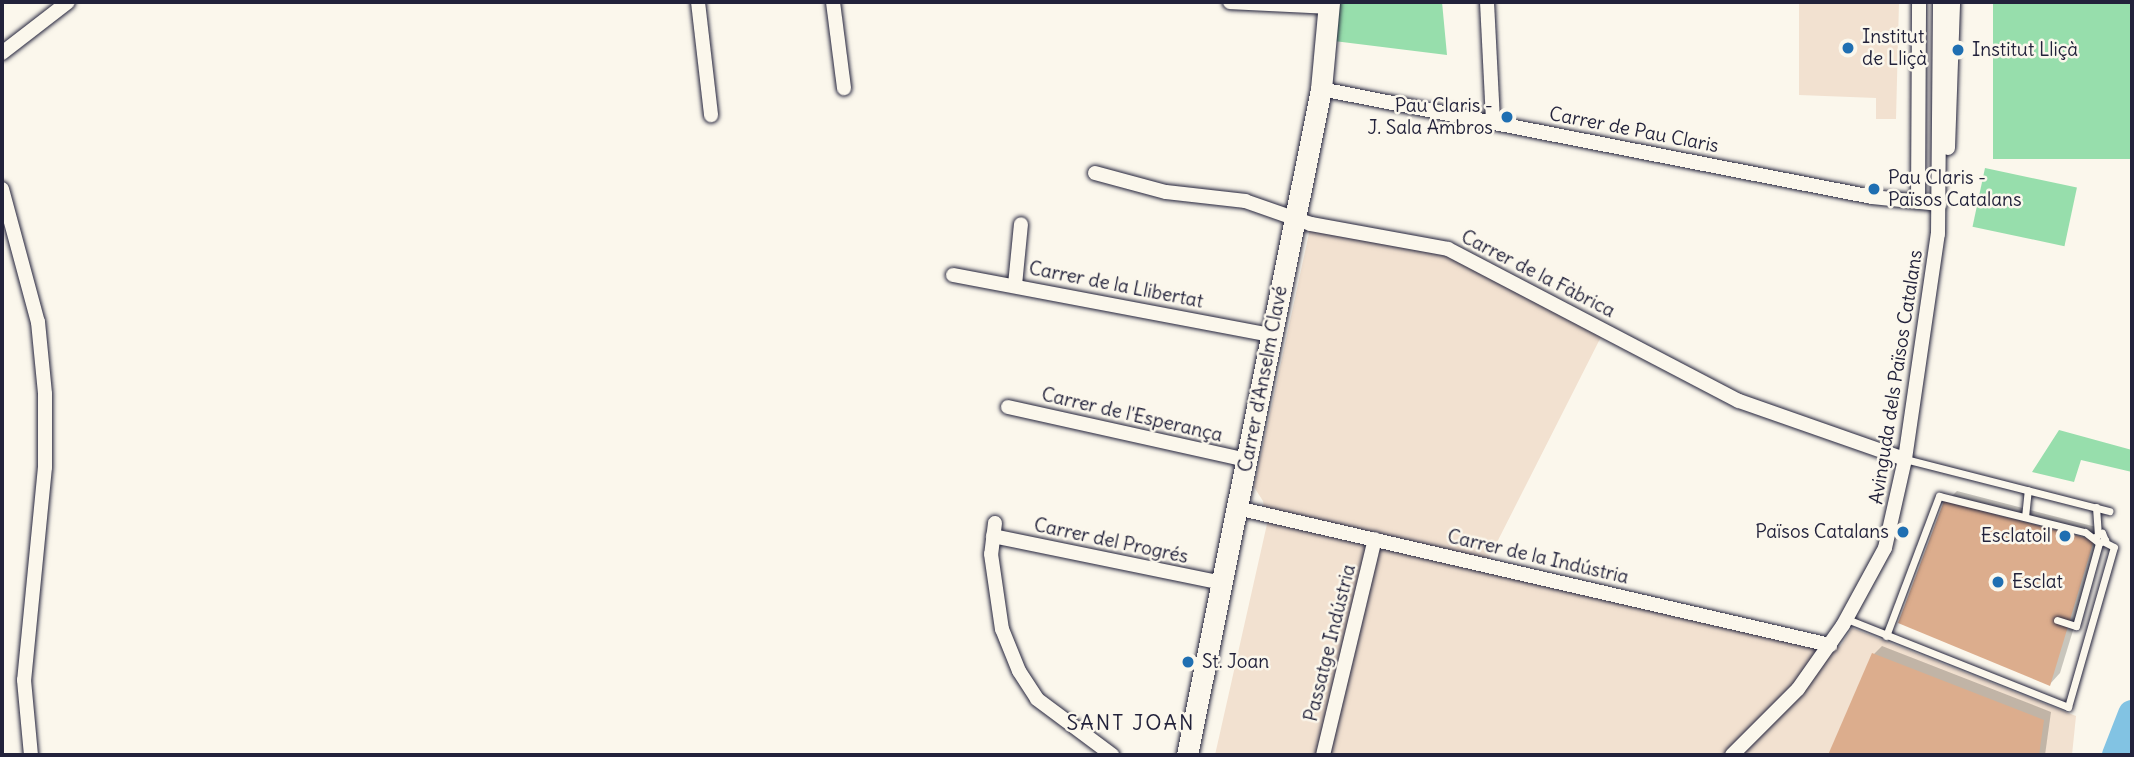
<!DOCTYPE html>
<html>
<head>
<meta charset="utf-8">
<style>
  body { margin:0 }
  #map { position:relative; width:2134px; height:757px; overflow:hidden; background:#fbf7ec; font-family:Delius,sans-serif }
  div>[style] { position:absolute }
  .built>* { inset:0; background:#f2e1d0 }
  .green>* { inset:0; background:#97deac; transform-origin:0 0 }
  .shadow>* { inset:0; background:#0003 }
  .river>* { height:28px; margin:-14px; padding:0 14px; transform-origin:14px; border-radius:14px; background:#82c3e3 }
  .building>* { inset:0; background:#dcad8d }
  .roads { filter:drop-shadow(0 0 2px #22223b) drop-shadow(0 0 2px #22223b) }
  .lane>* { height:7px; margin:-3.5px; padding:0 3.5px; transform-origin:3.5px; border-radius:3.5px; background:#fbf7ec }
  .street>* { height:14px; margin:-7px; padding:0 7px; transform-origin:7px; border-radius:7px; background:#fbf7ec }
  .secondary>* { height:21px; margin:-10.5px; padding:0 10.5px; transform-origin:10.5px; border-radius:10.5px; background:#fbf7ec }
  .dots>* { width:19px; height:19px; translate:-50% -50%; box-sizing:border-box; border:4px solid #fbf7ec; border-radius:50% }
  span { translate:-50% -50%; white-space:nowrap; text-align:center; line-height:1.15; -webkit-text-stroke:5px #fbf7ec; paint-order:stroke }
  .poi-label { font-size:19px; color:#22223b }
  .left { translate:0 -50%; text-align:left }
  .right { translate:-100% -50%; text-align:right }
  .street-label { font-size:19px; color:#22223b }
  .neighbourhood-label { font-size:21px; color:#22223b; letter-spacing:2px }
  .frame { position:absolute; inset:0; border:4px solid #22223b; pointer-events:none }
</style>
</head>
<body>
<div id="map">
  <div class="built">
    <i style="clip-path:polygon(1799px 2px,1899px 2px,1896px 119px,1876px 119px,1876px 98px,1799px 95px)"></i>
    <i style="clip-path:polygon(1311px 224px,1421px 242px,1605px 329px,1486px 564px,1840px 647px,1852px 628px,2076px 716px,2072px 755px,1215px 755px,1267px 524px,1263px 501px,1254px 487px)"></i>
  </div>
  <div class="green">
    <i style="clip-path:polygon(1337px 2px,1442px 2px,1447px 55px,1334px 41px)"></i>
    <i style="left:1993px;top:2px;width:139px;height:157px"></i>
    <i style="left:1985px;top:168px;width:94px;height:60px;rotate:12deg"></i>
    <i style="clip-path:polygon(2059px 430px,2132px 450px,2132px 472px,2081px 460px,2074px 482px,2032px 472px)"></i>
  </div>
  <div class="shadow">
    <i style="clip-path:polygon(1957px 491px,2104px 529px,2060px 673px,2050px 684px,1946px 502px)"></i>
    <i style="clip-path:polygon(1882px 646px,2051px 712px,2045px 755px,1830px 755px,1874px 654px)"></i>
  </div>
  <div class="river">
    <i style="left:2116px;top:755px;width:44px;rotate:-68.7deg"></i>
  </div>
  <div class="building">
    <i style="clip-path:polygon(1944px 501px,2094px 540px,2050px 686px,1898px 623px)"></i>
    <i style="clip-path:polygon(1872px 653px,2044px 720px,2039px 755px,1828px 755px)"></i>
  </div>
  <div class="roads">
    <div class="lane">
      <i style="left:1905px;top:459px;width:211px;rotate:14.3deg"></i>
      <i style="left:2096px;top:507px;width:26px;rotate:86deg"></i>
      <i style="left:2025px;top:517px;width:27px;rotate:-84deg"></i>
      <i style="left:1847px;top:619px;width:238px;rotate:21.7deg"></i>
      <i style="left:2068px;top:707px;width:166px;rotate:-74deg"></i>
      <i style="left:2114px;top:547px;width:11px;rotate:-153deg"></i>
      <i style="left:2057px;top:620px;width:20px;rotate:18deg"></i>
      <i style="left:2076px;top:626px;width:86px;rotate:-74.5deg"></i>
      <i style="left:1886px;top:636px;width:150px;rotate:-69.3deg"></i>
      <i style="left:1939px;top:496px;width:150px;rotate:13.9deg"></i>
      <i style="left:2085px;top:532px;width:18px;rotate:38deg"></i>
      <i style="left:2099px;top:543px;width:7px;rotate:-27deg"></i>
      <i style="left:2105px;top:540px;width:8px;rotate:-113deg"></i>
      <i style="left:2102px;top:533px;width:8px;rotate:150deg"></i>
    </div>
    <div class="street">
      <i style="left:698px;top:2px;width:114px;rotate:83.4deg"></i>
      <i style="left:833px;top:2px;width:87px;rotate:82.7deg"></i>
      <i style="left:1230px;top:2px;width:99px;rotate:2.9deg"></i>
      <i style="left:1487px;top:2px;width:119px;rotate:87.1deg"></i>
      <i style="left:2px;top:53px;width:83px;rotate:-37.7deg"></i>
      <i style="left:1321px;top:89px;width:561px;rotate:11.09deg"></i>
      <i style="left:1872px;top:197px;width:68px;rotate:5.9deg"></i>
      <i style="left:1948px;top:148px;width:146px;rotate:-88deg"></i>
      <i style="left:1095px;top:173px;width:73px;rotate:15deg"></i>
      <i style="left:1166px;top:192px;width:80px;rotate:6.5deg"></i>
      <i style="left:1245px;top:201px;width:70px;rotate:19.2deg"></i>
      <i style="left:1311px;top:224px;width:139px;rotate:10.3deg"></i>
      <i style="left:1448px;top:249px;width:328px;rotate:27.6deg"></i>
      <i style="left:1739px;top:401px;width:176px;rotate:19.3deg"></i>
      <i style="left:2px;top:189px;width:138px;rotate:74.9deg"></i>
      <i style="left:38px;top:322px;width:72px;rotate:84.4deg"></i>
      <i style="left:45px;top:394px;width:73px;rotate:90deg"></i>
      <i style="left:45px;top:467px;width:214px;rotate:95.6deg"></i>
      <i style="left:24px;top:680px;width:75px;rotate:84.7deg"></i>
      <i style="left:1918px;top:202px;width:200px;rotate:-89.7deg"></i>
      <i style="left:953px;top:275px;width:325px;rotate:10.7deg"></i>
      <i style="left:1015px;top:285px;width:61px;rotate:-84.4deg"></i>
      <i style="left:1008px;top:407px;width:245px;rotate:12.5deg"></i>
      <i style="left:1237px;top:508px;width:609px;rotate:13.01deg"></i>
      <i style="left:995px;top:523px;width:31px;rotate:97deg"></i>
      <i style="left:991px;top:554px;width:76px;rotate:81.7deg"></i>
      <i style="left:1002px;top:629px;width:45px;rotate:68deg"></i>
      <i style="left:1019px;top:671px;width:33px;rotate:57deg"></i>
      <i style="left:1037px;top:699px;width:94px;rotate:36.7deg"></i>
      <i style="left:993px;top:536px;width:234px;rotate:11.6deg"></i>
      <i style="left:1323px;top:755px;width:222px;rotate:-76.5deg"></i>
      <i style="left:1732px;top:755px;width:93px;rotate:-45deg"></i>
      <i style="left:1798px;top:689px;width:78px;rotate:-54.9deg"></i>
      <i style="left:1843px;top:625px;width:88px;rotate:-61.4deg"></i>
      <i style="left:1885px;top:548px;width:91px;rotate:-77.3deg"></i>
      <i style="left:1905px;top:459px;width:227px;rotate:-81.7deg"></i>
      <i style="left:1938px;top:234px;width:232px;rotate:-89.5deg"></i>
    </div>
    <div class="secondary">
      <i style="left:1187px;top:755px;width:679px;rotate:-78.62deg"></i>
      <i style="left:1321px;top:89px;width:87px;rotate:-84.7deg"></i>
    </div>
  </div>
  <div class="dots">
    <i style="left:1848px;top:48px;background:#1f6fb2"></i>
    <i style="left:1958px;top:50px;background:#1f6fb2"></i>
    <i style="left:1507px;top:117px;background:#1f6fb2"></i>
    <i style="left:1874px;top:189px;background:#1f6fb2"></i>
    <i style="left:1903px;top:532px;background:#1f6fb2"></i>
    <i style="left:2065px;top:536px;background:#1f6fb2"></i>
    <i style="left:1998px;top:582px;background:#1f6fb2"></i>
    <i style="left:1188px;top:662px;background:#1f6fb2"></i>
  </div>
  <div class="poi-label">
    <span class="left" style="left:1862px;top:48px">Institut<br>de Lliçà</span>
    <span class="left" style="left:1972px;top:50px">Institut Lliçà</span>
    <span class="right" style="left:1493px;top:117px">Pau Claris -<br>J. Sala Ambros</span>
    <span class="left" style="left:1888px;top:189px">Pau Claris -<br>Països Catalans</span>
    <span class="right" style="left:1889px;top:532px">Països Catalans</span>
    <span class="right" style="left:2051px;top:536px">Esclatoil</span>
    <span class="left" style="left:2012px;top:582px">Esclat</span>
    <span class="left" style="left:1202px;top:662px">St. Joan</span>
  </div>
  <div class="street-label">
    <span style="left:1634px;top:130px;rotate:11deg">Carrer de Pau Claris</span>
    <span style="left:1538px;top:274px;rotate:27deg">Carrer de la Fàbrica</span>
    <span style="left:1116px;top:285px;rotate:11deg">Carrer de la Llibertat</span>
    <span style="left:1896px;top:377px;rotate:-81deg">Avinguda dels Països Catalans</span>
    <span style="left:1263px;top:379px;rotate:-79deg">Carrer d'Anselm Clavé</span>
    <span style="left:1132px;top:415px;rotate:13deg">Carrer de l'Esperança</span>
    <span style="left:1111px;top:541px;rotate:12deg">Carrer del Progrés</span>
    <span style="left:1538px;top:557px;rotate:13deg">Carrer de la Indústria</span>
    <span style="left:1330px;top:643px;rotate:-76deg">Passatge Indústria</span>
  </div>
  <div class="neighbourhood-label">
    <span style="left:1131px;top:723px">SANT JOAN</span>
  </div>
  <div class="frame"></div>
</div>
</body>
</html>
